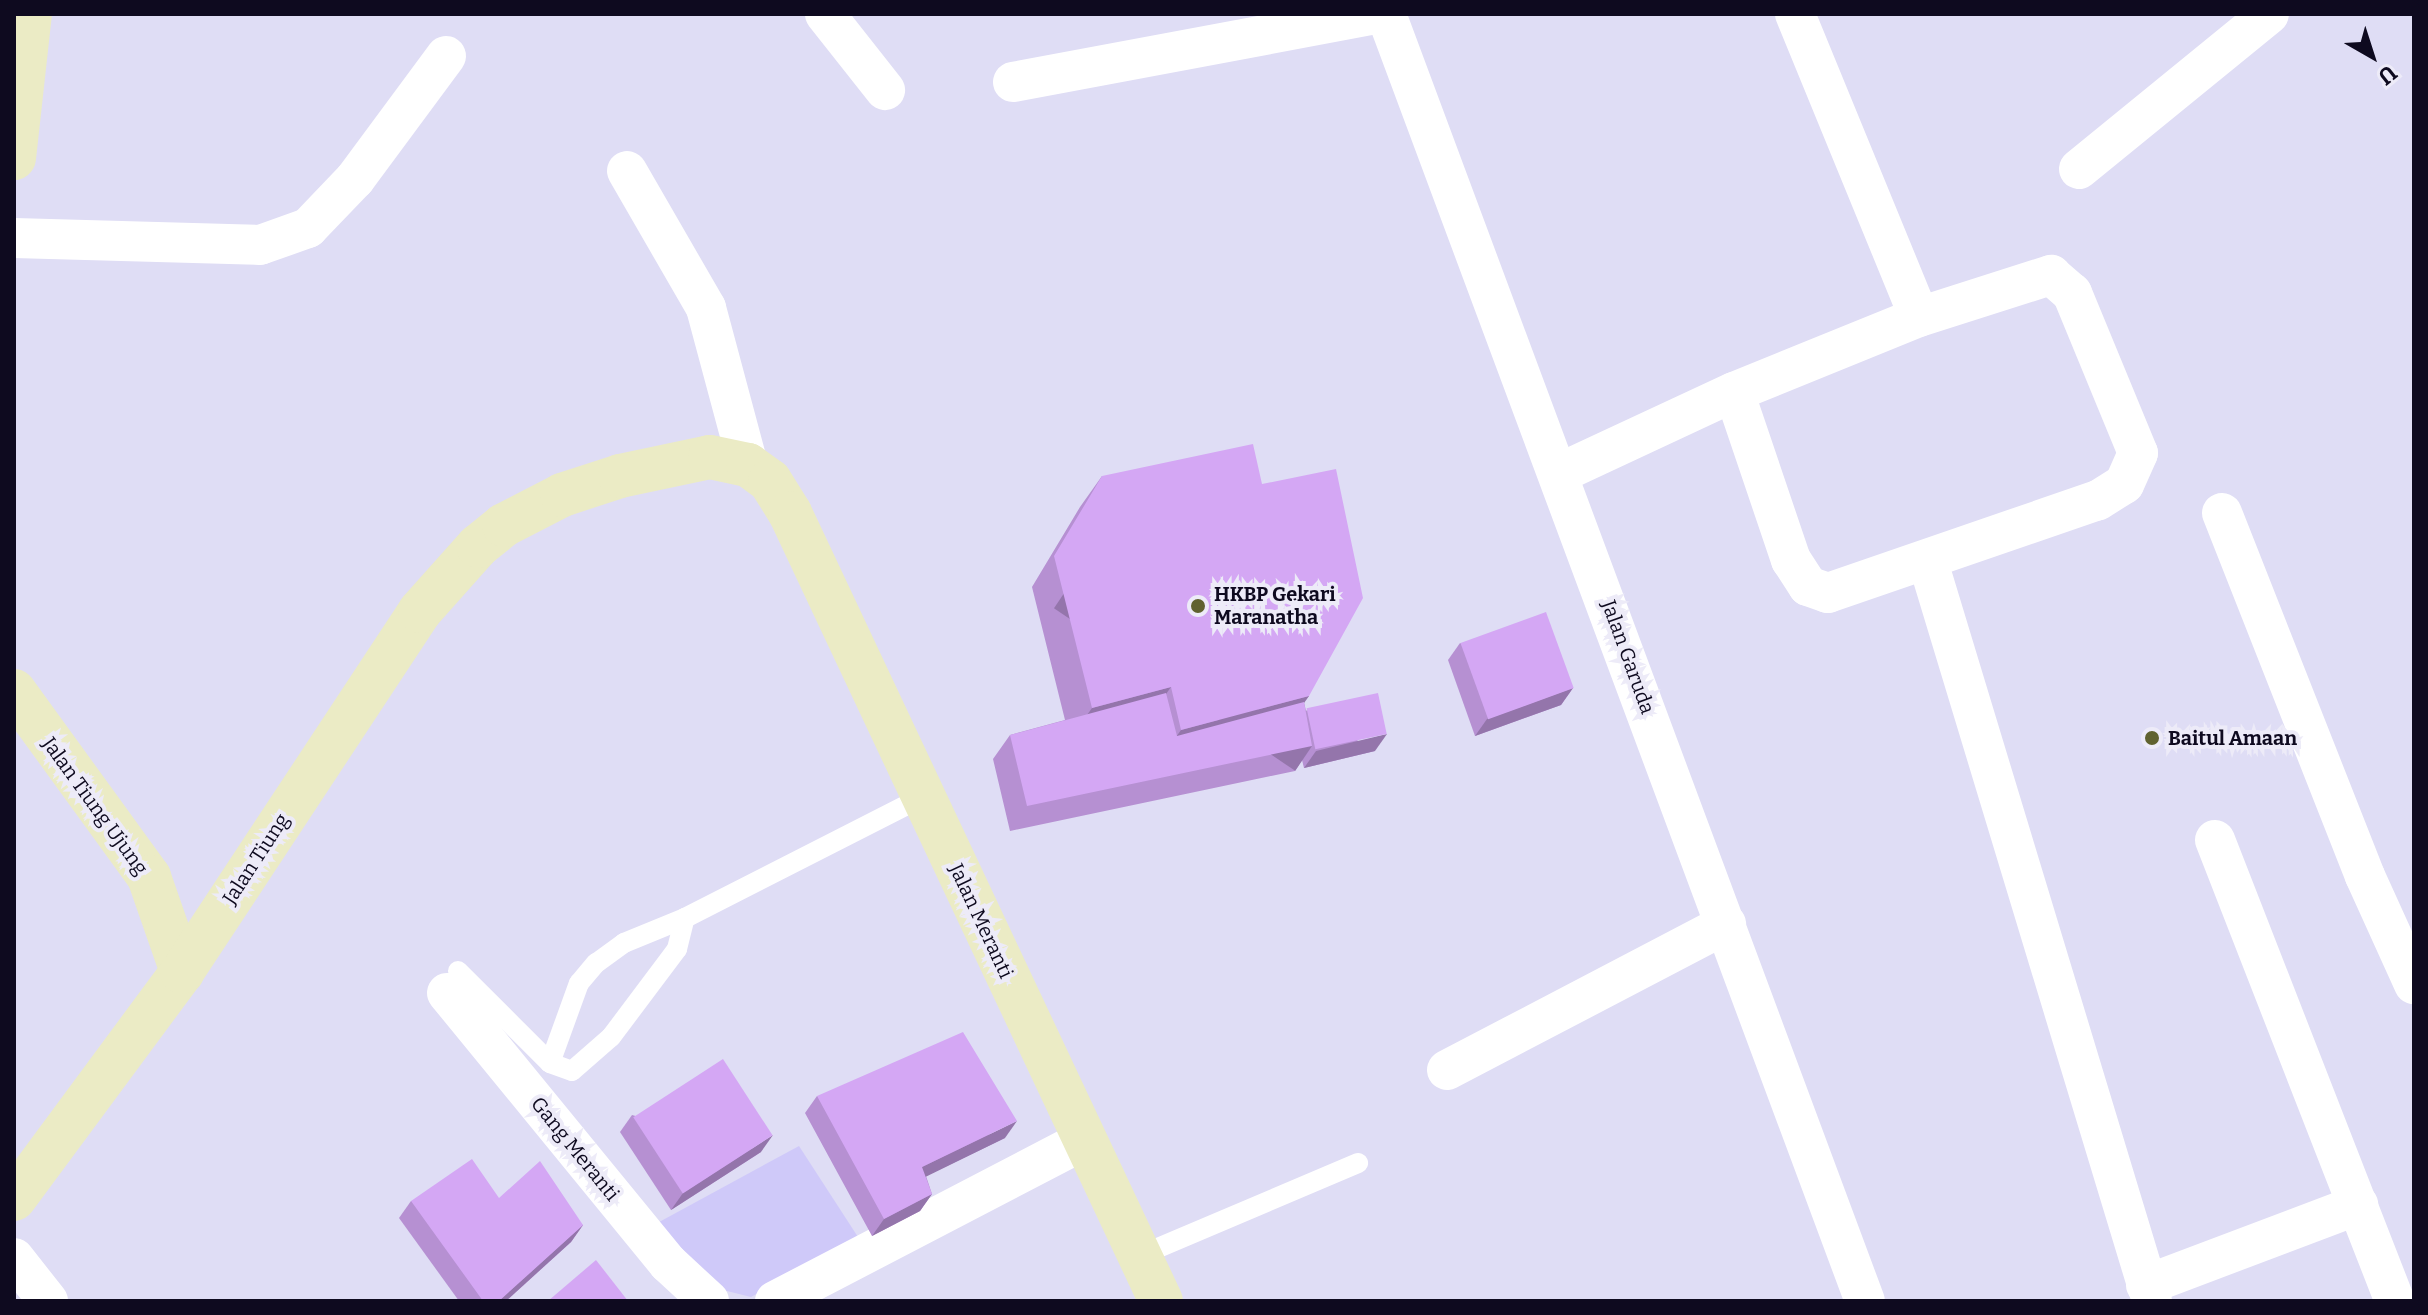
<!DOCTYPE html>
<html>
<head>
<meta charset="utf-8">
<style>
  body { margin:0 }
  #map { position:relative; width:2428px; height:1315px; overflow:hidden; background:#dfddf5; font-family:Bitter,serif }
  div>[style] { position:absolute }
  .green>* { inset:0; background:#cfc9f9 }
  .lane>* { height:20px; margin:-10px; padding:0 10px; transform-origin:10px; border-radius:10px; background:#fff }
  .street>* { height:40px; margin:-20px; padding:0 20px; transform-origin:20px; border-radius:20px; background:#fff }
  .secondary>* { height:44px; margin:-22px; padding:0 22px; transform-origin:22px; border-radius:22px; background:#ebebc5 }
  .wall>* { inset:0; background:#b690d2 }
  .shaded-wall>* { inset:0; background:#9475ab; transform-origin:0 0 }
  .building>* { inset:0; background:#d4a7f4; transform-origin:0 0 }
  .dots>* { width:22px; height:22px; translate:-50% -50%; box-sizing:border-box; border:4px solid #edebf8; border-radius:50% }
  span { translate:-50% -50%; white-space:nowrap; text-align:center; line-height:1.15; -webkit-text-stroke:8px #edebf8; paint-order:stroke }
  .poi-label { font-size:20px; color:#0e0a1f; font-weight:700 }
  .left { translate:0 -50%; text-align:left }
  .street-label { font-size:20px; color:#0e0a1f }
  .frame { position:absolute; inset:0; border:16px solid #0e0a1f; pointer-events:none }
  .north { position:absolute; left:2332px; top:16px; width:80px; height:80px; -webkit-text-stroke:6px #edebf8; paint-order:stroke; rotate:141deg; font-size:22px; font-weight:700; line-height:32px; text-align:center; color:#0e0a1f }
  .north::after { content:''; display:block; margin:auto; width:28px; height:36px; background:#0e0a1f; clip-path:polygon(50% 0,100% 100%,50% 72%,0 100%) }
</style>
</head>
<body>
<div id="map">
  <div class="green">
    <i style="clip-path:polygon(799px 1146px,858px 1237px,751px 1297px,719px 1289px,650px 1227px)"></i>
  </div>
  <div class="lane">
    <i style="left:685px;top:918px;width:66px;rotate:157.7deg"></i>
    <i style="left:624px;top:943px;width:34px;rotate:144deg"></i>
    <i style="left:596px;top:963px;width:26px;rotate:130deg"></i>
    <i style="left:579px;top:983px;width:85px;rotate:109.9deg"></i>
    <i style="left:550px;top:1063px;width:23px;rotate:20deg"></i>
    <i style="left:572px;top:1071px;width:52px;rotate:-41.1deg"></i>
    <i style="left:611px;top:1037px;width:110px;rotate:-53.1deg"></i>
    <i style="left:677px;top:949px;width:32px;rotate:-76deg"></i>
    <i style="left:685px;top:918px;width:266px;rotate:-27deg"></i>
    <i style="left:458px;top:971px;width:130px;rotate:45deg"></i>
    <i style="left:1139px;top:1256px;width:238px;rotate:-23deg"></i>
  </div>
  <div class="street">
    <i style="left:825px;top:14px;width:97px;rotate:51.7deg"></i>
    <i style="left:1386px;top:14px;width:1373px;rotate:69.59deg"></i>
    <i style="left:1795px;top:14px;width:327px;rotate:67.7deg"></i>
    <i style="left:1013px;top:82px;width:370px;rotate:-10.6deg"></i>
    <i style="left:2079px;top:169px;width:245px;rotate:-39.2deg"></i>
    <i style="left:627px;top:171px;width:158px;rotate:60deg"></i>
    <i style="left:706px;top:308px;width:163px;rotate:75deg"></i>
    <i style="left:14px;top:238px;width:246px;rotate:1.6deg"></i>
    <i style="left:260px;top:245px;width:51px;rotate:-19.5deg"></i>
    <i style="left:308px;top:228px;width:68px;rotate:-46.2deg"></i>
    <i style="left:355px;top:179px;width:153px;rotate:-53.5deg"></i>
    <i style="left:1560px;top:473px;width:192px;rotate:-25deg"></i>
    <i style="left:1734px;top:392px;width:200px;rotate:-22.1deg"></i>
    <i style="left:1919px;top:317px;width:139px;rotate:-17.7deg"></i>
    <i style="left:2051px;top:275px;width:28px;rotate:41deg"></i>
    <i style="left:2072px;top:293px;width:173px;rotate:67.6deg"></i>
    <i style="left:2138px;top:453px;width:34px;rotate:114deg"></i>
    <i style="left:2124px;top:484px;width:31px;rotate:148deg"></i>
    <i style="left:2098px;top:500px;width:286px;rotate:161deg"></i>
    <i style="left:1828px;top:593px;width:21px;rotate:-161deg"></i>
    <i style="left:1808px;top:586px;width:31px;rotate:-123deg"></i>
    <i style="left:1791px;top:560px;width:177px;rotate:-108.7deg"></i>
    <i style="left:2222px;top:513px;width:390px;rotate:68.5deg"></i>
    <i style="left:2365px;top:876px;width:119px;rotate:65.6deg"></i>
    <i style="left:1928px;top:562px;width:772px;rotate:73.14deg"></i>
    <i style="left:2215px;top:840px;width:495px;rotate:68.7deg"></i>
    <i style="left:447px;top:993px;width:349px;rotate:50.7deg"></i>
    <i style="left:668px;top:1263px;width:56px;rotate:42.8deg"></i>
    <i style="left:1447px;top:1070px;width:315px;rotate:-27.6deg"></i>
    <i style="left:14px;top:1258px;width:55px;rotate:51.7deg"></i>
    <i style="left:2146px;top:1285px;width:227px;rotate:-20.7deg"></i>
    <i style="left:775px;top:1301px;width:348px;rotate:-27.5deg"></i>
  </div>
  <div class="secondary">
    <i style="left:14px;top:158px;width:145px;rotate:-83.7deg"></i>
    <i style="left:14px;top:691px;width:230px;rotate:54deg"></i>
    <i style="left:149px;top:877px;width:101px;rotate:70.8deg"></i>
    <i style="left:14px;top:1199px;width:282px;rotate:-53.5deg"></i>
    <i style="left:182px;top:972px;width:432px;rotate:-56.6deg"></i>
    <i style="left:420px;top:611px;width:87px;rotate:-48.3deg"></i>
    <i style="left:478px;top:546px;width:33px;rotate:-39deg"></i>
    <i style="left:504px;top:525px;width:65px;rotate:-27.3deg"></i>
    <i style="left:562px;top:495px;width:61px;rotate:-18.1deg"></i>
    <i style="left:620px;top:476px;width:92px;rotate:-11.9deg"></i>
    <i style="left:710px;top:457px;width:39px;rotate:12deg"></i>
    <i style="left:748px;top:465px;width:27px;rotate:36deg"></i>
    <i style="left:770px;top:481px;width:38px;rotate:58deg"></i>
    <i style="left:790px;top:513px;width:871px;rotate:64.79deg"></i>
  </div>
  <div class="wall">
    <i style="clip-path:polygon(1102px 476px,1309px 696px,1304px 702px,1306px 711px,1307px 710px,1375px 751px,1304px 768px,1302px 760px,1295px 771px,1010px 831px,993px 759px,1010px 735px,1065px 720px,1032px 587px,1080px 507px)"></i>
    <i style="clip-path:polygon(1460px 643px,1573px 688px,1561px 705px,1475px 736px,1448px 660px)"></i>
    <i style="clip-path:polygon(817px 1096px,1005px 1138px,926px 1176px,932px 1194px,920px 1211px,872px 1236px,805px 1113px)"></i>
    <i style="clip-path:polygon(632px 1115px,761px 1152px,671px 1210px,620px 1132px)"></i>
    <i style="clip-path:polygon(499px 1198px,583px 1225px,571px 1242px,506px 1301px,459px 1301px,399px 1218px,411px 1201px)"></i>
  </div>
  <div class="shaded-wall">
    <i style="clip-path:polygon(1171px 687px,1149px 718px,1070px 739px,1092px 708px)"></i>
    <i style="clip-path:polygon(1573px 688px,1561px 705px,1475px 736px,1487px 719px)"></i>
    <i style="clip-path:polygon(1309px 696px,1287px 727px,1159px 761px,1181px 730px)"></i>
    <i style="clip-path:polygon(1387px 734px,1375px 751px,1304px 768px,1316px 751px)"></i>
    <i style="left:1312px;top:746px;width:30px;height:291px;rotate:124deg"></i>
    <i style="clip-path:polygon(1017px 1121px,1005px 1138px,911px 1184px,922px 1167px)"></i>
    <i style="clip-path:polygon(773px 1135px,761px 1152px,671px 1210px,683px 1193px)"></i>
    <i style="clip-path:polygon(932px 1194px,920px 1211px,872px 1236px,884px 1219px)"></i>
    <i style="clip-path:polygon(583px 1225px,571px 1242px,506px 1301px,499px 1301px)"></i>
  </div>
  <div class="building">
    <i style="clip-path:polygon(1253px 444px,1262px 484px,1336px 469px,1363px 598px,1309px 696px,1181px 730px,1171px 687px,1092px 708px,1054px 556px,1102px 476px)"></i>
    <i style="left:1546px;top:612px;width:81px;height:91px;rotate:70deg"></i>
    <i style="clip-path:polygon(1166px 693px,1177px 736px,1304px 702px,1312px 746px,1027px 806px,1010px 735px)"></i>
    <i style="left:1378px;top:693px;width:42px;height:73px;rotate:78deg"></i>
    <i style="clip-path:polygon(963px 1032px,1017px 1121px,922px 1167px,932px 1194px,884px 1219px,817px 1096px)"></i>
    <i style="left:723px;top:1059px;width:91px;height:107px;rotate:57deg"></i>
    <i style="clip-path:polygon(472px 1159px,499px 1198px,540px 1161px,583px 1225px,499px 1301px,483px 1301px,411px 1201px)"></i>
    <i style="clip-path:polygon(596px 1260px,628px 1301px,548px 1301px)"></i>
  </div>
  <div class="dots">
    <i style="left:1198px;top:606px;background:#60622f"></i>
    <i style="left:2152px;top:738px;background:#60622f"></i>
  </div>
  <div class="poi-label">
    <span class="left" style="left:1214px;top:606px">HKBP Gekari<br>Maranatha</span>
    <span class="left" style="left:2168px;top:738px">Baitul Amaan</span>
  </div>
  <div class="street-label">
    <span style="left:1628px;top:657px;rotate:70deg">Jalan Garuda</span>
    <span style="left:95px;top:806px;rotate:54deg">Jalan Tiung Ujung</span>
    <span style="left:256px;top:859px;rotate:-57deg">Jalan Tiung</span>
    <span style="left:981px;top:921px;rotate:65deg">Jalan Meranti</span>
    <span style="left:575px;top:1149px;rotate:51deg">Gang Meranti</span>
  </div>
  <div class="frame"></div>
  <div class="north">U</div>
</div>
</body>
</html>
